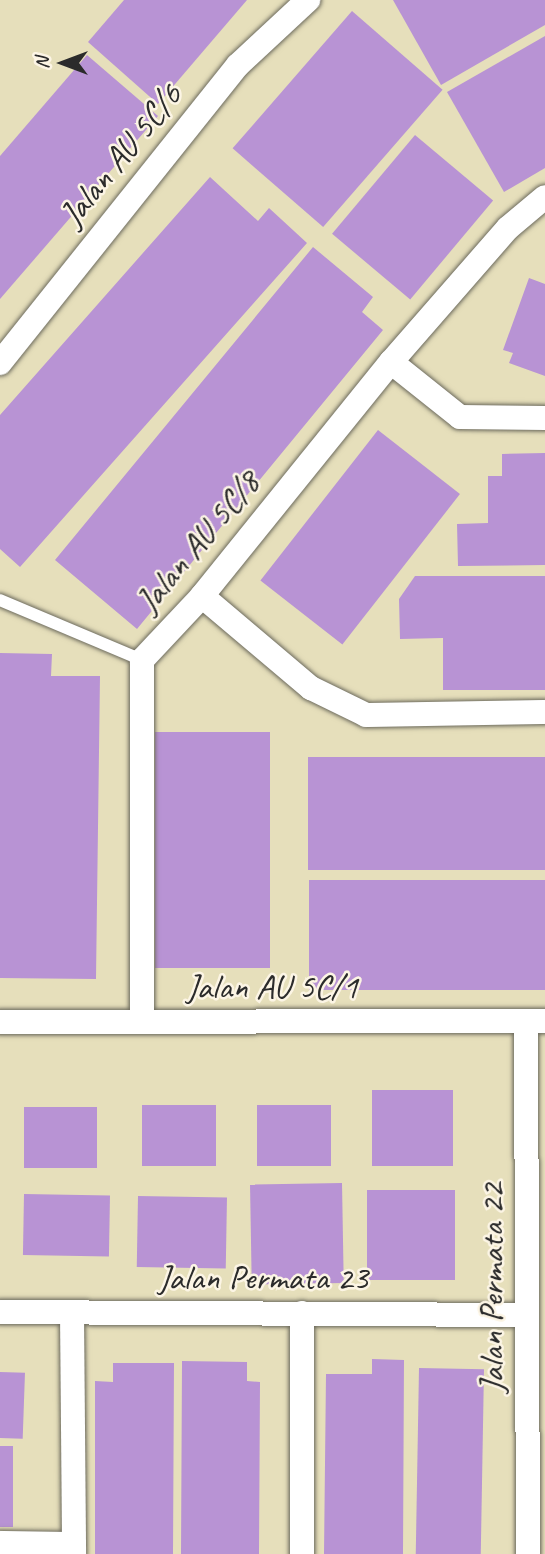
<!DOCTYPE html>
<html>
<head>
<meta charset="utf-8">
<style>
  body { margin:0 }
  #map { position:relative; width:545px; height:1554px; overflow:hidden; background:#e6dfbb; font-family:Caveat,sans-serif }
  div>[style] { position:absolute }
  .building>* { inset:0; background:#b893d4; transform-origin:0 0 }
  .roads { filter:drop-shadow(0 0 2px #6c6a5d) drop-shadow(0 0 2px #6c6a5d) }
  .lane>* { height:12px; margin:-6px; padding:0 6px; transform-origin:6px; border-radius:6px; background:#fff }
  .street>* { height:24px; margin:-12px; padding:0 12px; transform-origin:12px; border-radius:12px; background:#fff }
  span { translate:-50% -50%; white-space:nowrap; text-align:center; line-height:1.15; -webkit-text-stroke:5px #fcf5e5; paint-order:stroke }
  .street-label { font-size:35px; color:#2b2b2b }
  .north { position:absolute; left:28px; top:28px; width:70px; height:70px; -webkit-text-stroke:5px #fcf5e5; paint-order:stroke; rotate:270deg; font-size:19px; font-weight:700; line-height:28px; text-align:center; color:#2b2b2b }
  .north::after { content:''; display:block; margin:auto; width:24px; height:32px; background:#2b2b2b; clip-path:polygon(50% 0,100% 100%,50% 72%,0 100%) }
</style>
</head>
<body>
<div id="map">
  <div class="building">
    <i style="clip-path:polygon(124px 0,247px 0,158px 104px,88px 42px)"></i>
    <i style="clip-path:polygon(393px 0,545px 0,545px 25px,441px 85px)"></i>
    <i style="left:352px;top:11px;width:120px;height:182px;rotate:41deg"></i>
    <i style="clip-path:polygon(545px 36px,545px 168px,504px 192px,447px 92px)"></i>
    <i style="clip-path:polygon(87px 55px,158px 116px,0 299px,0 156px)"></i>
    <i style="left:415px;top:135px;width:102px;height:129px;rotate:40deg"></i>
    <i style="clip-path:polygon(210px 177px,258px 221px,269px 208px,307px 243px,20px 567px,0 549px,0 415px)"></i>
    <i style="clip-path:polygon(313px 247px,373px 297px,362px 312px,383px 330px,137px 629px,55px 560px)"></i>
    <i style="clip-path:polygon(529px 278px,545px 284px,545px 376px,509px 363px,513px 353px,503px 350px)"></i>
    <i style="left:378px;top:430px;width:104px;height:191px;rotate:38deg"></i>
    <i style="clip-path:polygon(545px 453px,545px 565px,458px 566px,457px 524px,488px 523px,488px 476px,502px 476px,502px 454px)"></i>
    <i style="clip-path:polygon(415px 576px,545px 576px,545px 690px,443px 690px,443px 638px,400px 639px,399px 599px)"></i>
    <i style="clip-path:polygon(0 653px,52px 654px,51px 676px,100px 676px,96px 979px,0 978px)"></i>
    <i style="left:155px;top:732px;width:115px;height:236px"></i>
    <i style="left:308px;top:757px;width:237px;height:113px"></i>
    <i style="left:545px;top:880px;width:110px;height:236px;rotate:90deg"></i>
    <i style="left:372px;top:1090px;width:81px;height:76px"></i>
    <i style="left:142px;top:1105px;width:74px;height:61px"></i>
    <i style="left:257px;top:1105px;width:74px;height:61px"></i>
    <i style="left:24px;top:1107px;width:73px;height:61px"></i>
    <i style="left:342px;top:1183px;width:100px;height:92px;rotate:89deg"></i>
    <i style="left:367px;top:1190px;width:88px;height:90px"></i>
    <i style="left:24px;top:1194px;width:86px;height:61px;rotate:1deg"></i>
    <i style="left:138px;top:1196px;width:89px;height:71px;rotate:1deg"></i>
    <i style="clip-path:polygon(372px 1359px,404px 1360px,403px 1554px,324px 1554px,326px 1374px,372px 1374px)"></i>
    <i style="clip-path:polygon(182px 1361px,247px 1362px,247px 1381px,260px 1382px,259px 1554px,181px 1554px)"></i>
    <i style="clip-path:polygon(113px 1363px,174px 1363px,173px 1554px,95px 1554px,95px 1381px,113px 1382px)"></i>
    <i style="left:419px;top:1368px;width:65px;height:186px;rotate:1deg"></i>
    <i style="left:0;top:1372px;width:25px;height:66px;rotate:2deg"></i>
    <i style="left:0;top:1446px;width:13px;height:81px"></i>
  </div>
  <div class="roads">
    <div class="lane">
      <i style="left:0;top:600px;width:154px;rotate:22.9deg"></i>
    </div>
    <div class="street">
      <i style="left:391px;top:362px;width:88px;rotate:38.6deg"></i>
      <i style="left:460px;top:417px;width:85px;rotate:0.7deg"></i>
      <i style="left:0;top:363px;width:381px;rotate:-51.4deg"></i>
      <i style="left:238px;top:65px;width:96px;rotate:-42.9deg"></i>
      <i style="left:202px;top:596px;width:143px;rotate:40.2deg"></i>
      <i style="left:311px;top:688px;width:61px;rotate:26.1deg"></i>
      <i style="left:366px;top:715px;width:179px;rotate:-1deg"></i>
      <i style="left:526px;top:1021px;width:533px;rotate:89.79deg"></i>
      <i style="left:0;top:1022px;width:545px;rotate:-0.11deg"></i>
      <i style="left:142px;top:1022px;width:362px;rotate:-90deg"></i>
      <i style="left:142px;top:660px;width:88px;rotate:-46.8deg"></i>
      <i style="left:202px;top:596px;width:301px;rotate:-51.1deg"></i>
      <i style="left:391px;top:362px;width:178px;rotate:-48.9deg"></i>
      <i style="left:508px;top:228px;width:48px;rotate:-40deg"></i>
      <i style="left:0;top:1312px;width:527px;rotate:0.33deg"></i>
      <i style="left:72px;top:1313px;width:241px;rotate:89.5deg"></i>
      <i style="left:302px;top:1313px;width:241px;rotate:90deg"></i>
      <i style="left:0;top:1543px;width:74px;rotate:0.8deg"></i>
    </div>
  </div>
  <div class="street-label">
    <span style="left:121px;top:155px;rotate:-51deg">Jalan AU 5C/6</span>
    <span style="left:198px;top:542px;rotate:-50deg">Jalan AU 5C/8</span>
    <span style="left:272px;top:987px">Jalan AU 5C/1</span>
    <span style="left:263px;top:1278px">Jalan Permata 23</span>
    <span style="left:492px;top:1288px;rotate:-90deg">Jalan Permata 22</span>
  </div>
  <div class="north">N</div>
</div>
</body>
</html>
